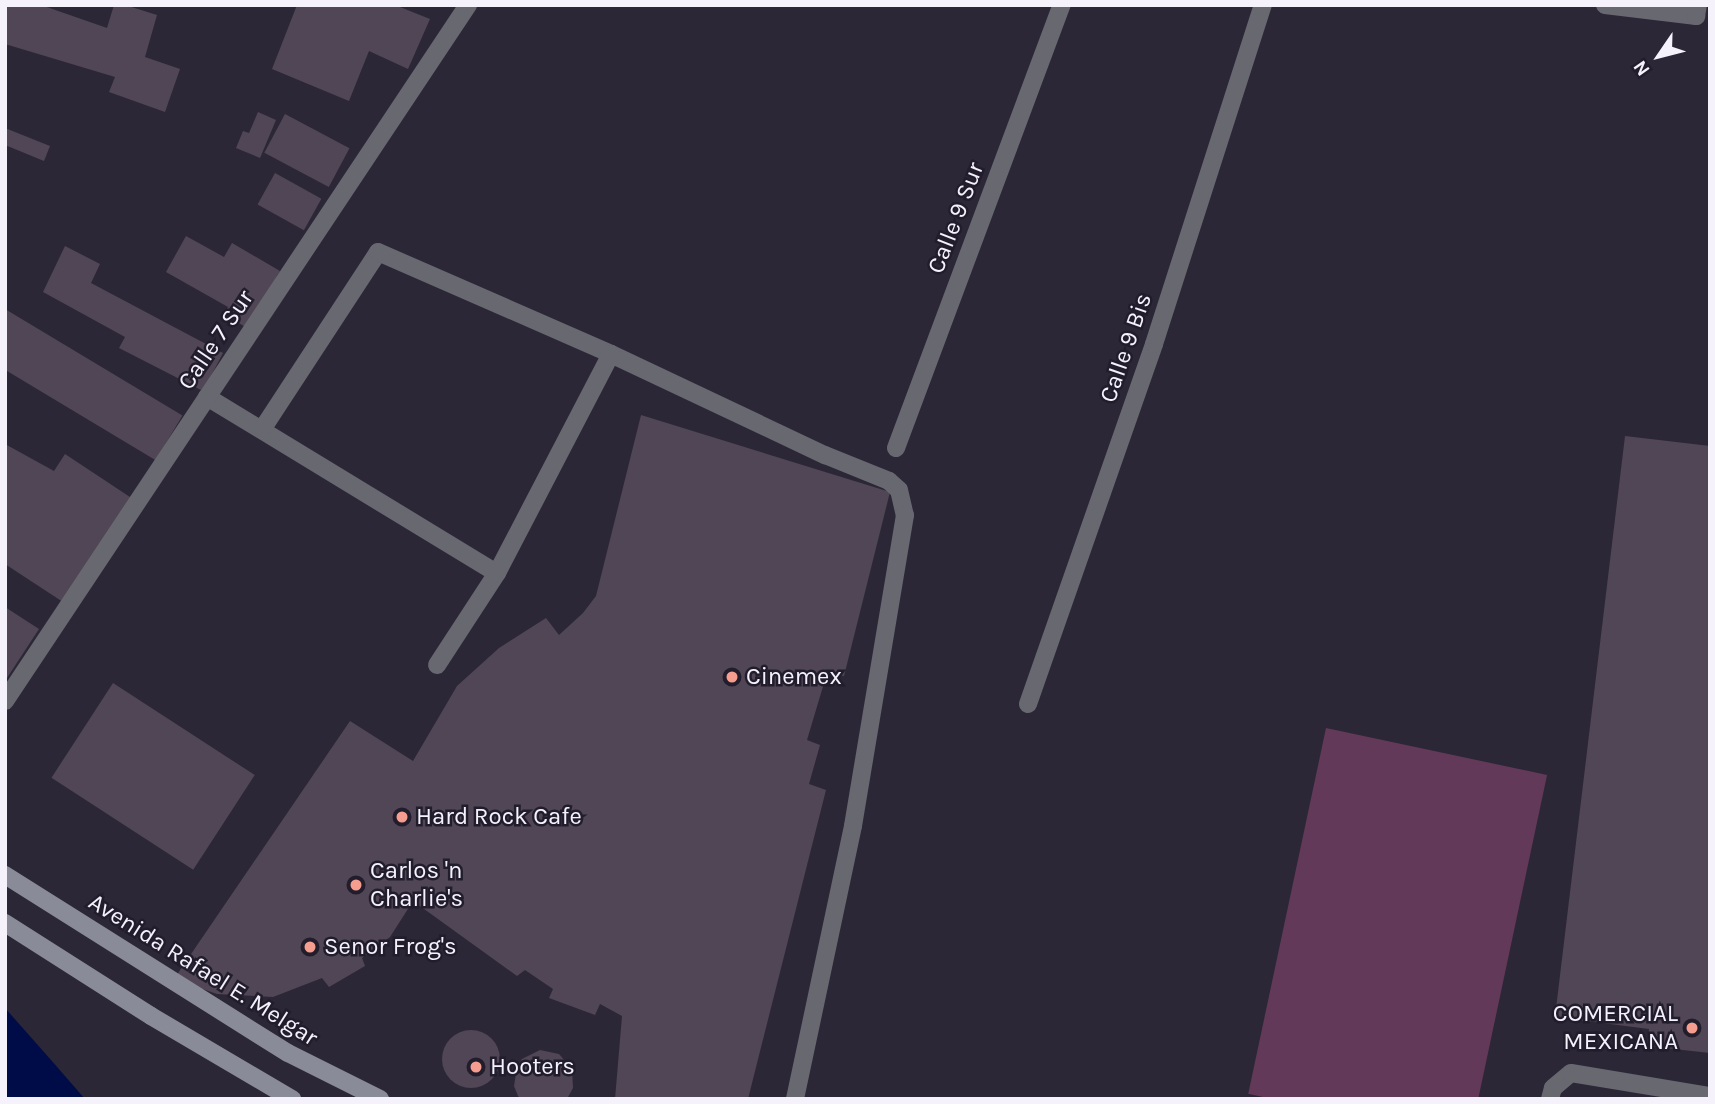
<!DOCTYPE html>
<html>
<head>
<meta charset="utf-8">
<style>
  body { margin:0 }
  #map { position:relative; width:1715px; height:1104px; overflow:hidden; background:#2c2736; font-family:Karla,sans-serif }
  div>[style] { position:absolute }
  .green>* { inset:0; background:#633959; transform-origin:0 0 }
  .water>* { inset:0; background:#000c47 }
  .building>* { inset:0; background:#514655; transform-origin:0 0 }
  .round { border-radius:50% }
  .lane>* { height:18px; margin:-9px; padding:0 9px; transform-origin:9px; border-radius:9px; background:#676870 }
  .street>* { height:18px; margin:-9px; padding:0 9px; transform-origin:9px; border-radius:9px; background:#676870 }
  .secondary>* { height:18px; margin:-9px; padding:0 9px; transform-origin:9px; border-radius:9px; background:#898b98 }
  .dots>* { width:19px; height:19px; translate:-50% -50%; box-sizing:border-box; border:4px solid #221d2c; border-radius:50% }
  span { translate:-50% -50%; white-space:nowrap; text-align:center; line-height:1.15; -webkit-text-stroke:5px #221d2c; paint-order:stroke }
  .street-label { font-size:24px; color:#f5f2fc }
  .poi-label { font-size:24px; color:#f5f2fc }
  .left { translate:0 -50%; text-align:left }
  .right { translate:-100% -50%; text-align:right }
  .frame { position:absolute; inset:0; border:7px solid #f5f2fc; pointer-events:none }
  .north { position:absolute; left:1624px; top:21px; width:70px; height:70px; -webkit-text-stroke:5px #221d2c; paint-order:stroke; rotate:235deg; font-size:19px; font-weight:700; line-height:28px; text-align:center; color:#f5f2fc }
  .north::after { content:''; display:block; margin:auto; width:24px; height:32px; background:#f5f2fc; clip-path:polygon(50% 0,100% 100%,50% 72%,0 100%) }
</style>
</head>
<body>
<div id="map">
  <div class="green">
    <i style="left:1326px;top:728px;width:226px;height:374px;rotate:12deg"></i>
  </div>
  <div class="water">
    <i style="clip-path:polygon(5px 1008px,51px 1060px,85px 1099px,5px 1099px)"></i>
  </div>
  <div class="building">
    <i style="clip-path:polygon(5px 5px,41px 5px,107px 28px,114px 5px,125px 5px,157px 15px,145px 57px,180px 69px,165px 112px,109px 92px,115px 77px,5px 44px)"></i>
    <i style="clip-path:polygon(297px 5px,395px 5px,430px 19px,408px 69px,369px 51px,349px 101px,272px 69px)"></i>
    <i style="clip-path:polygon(258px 112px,276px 120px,260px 158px,236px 148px,243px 131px,249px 133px)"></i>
    <i style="left:285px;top:114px;width:73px;height:44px;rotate:28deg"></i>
    <i style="clip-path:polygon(5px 128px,50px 146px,44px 161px,5px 145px)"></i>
    <i style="left:275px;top:173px;width:53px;height:36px;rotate:29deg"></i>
    <i style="clip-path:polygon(186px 236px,224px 257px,232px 243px,280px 271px,247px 328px,224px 314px,228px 307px,166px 272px)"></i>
    <i style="clip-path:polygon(65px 246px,100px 264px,91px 283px,223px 353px,203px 391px,119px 348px,125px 337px,43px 292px)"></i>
    <i style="left:5px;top:309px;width:207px;height:52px;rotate:31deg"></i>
    <i style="clip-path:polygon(641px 415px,890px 492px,844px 676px,827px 673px,807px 740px,820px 745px,809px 784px,826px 790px,748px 1099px,615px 1099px,622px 1016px,600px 1004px,595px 1015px,549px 998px,553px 989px,525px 970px,517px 976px,413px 901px,390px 937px,362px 958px,365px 966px,329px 987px,322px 978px,273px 997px,217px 994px,174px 979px,350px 721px,413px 761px,457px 686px,499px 648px,546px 618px,559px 635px,583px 613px,596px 596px)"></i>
    <i style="clip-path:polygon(1625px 436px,1710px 446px,1710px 1053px,1647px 1046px,1649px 1029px,1555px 1017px)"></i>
    <i style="clip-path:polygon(5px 444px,54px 471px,65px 454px,133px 499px,66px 604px,5px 564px)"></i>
    <i style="clip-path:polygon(5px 607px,39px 629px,5px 681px)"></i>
    <i style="left:113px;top:683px;width:169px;height:113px;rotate:33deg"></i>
    <i class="round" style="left:442px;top:1030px;width:58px;height:58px"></i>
    <i style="clip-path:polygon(540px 1050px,559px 1054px,572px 1069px,573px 1088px,567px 1099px,521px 1099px,518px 1096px,514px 1086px,517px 1067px,522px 1059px)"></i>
  </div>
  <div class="lane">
    <i style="left:207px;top:397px;width:339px;rotate:31.3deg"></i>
    <i style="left:263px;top:428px;width:210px;rotate:-56.8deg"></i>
    <i style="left:378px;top:252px;width:254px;rotate:23.6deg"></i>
    <i style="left:611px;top:354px;width:237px;rotate:25.3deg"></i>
    <i style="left:825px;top:455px;width:69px;rotate:22.1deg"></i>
    <i style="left:889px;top:481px;width:13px;rotate:42deg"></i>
    <i style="left:899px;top:490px;width:26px;rotate:77deg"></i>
    <i style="left:905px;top:515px;width:315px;rotate:99.5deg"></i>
    <i style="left:853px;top:826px;width:279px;rotate:102deg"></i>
    <i style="left:437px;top:665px;width:110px;rotate:-56.9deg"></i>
    <i style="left:497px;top:573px;width:247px;rotate:-62.5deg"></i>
    <i style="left:1550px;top:1099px;width:11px;rotate:-75deg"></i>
    <i style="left:1553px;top:1088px;width:23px;rotate:-40deg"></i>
    <i style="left:1571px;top:1073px;width:141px;rotate:9.4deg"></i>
  </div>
  <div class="street">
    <i style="left:1605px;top:5px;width:92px;rotate:6.9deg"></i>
    <i style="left:1696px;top:16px;width:11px;rotate:-80deg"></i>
    <i style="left:896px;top:448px;width:473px;rotate:-69.5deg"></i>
    <i style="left:5px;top:701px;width:836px;rotate:-56.37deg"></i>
    <i style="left:1028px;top:704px;width:381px;rotate:-70.7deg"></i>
    <i style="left:1154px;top:344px;width:356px;rotate:-72.2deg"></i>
  </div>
  <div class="secondary">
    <i style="left:5px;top:875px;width:334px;rotate:32.2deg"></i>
    <i style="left:288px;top:1053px;width:103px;rotate:26.6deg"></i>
    <i style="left:5px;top:923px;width:173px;rotate:32.5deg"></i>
    <i style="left:151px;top:1016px;width:164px;rotate:30.5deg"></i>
  </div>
  <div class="dots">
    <i style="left:732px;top:677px;background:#f59d8e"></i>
    <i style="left:402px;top:817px;background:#f59d8e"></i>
    <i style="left:356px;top:885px;background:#f59d8e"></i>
    <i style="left:310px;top:947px;background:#f59d8e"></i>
    <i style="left:1692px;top:1028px;background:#f59d8e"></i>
    <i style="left:476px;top:1067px;background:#f59d8e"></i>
  </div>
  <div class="street-label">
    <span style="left:956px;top:218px;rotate:-69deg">Calle 9 Sur</span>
    <span style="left:216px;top:340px;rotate:-56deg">Calle 7 Sur</span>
    <span style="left:1126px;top:348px;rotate:-71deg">Calle 9 Bis</span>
    <span style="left:203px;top:970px;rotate:32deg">Avenida Rafael E. Melgar</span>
  </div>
  <div class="poi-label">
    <span class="left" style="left:746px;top:677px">Cinemex</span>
    <span class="left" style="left:416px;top:817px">Hard Rock Cafe</span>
    <span class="left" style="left:370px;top:885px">Carlos 'n<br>Charlie's</span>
    <span class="left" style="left:324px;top:947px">Senor Frog's</span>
    <span class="right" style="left:1678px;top:1028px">COMERCIAL<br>MEXICANA</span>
    <span class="left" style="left:490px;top:1067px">Hooters</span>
  </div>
  <div class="frame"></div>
  <div class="north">N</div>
</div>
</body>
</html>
